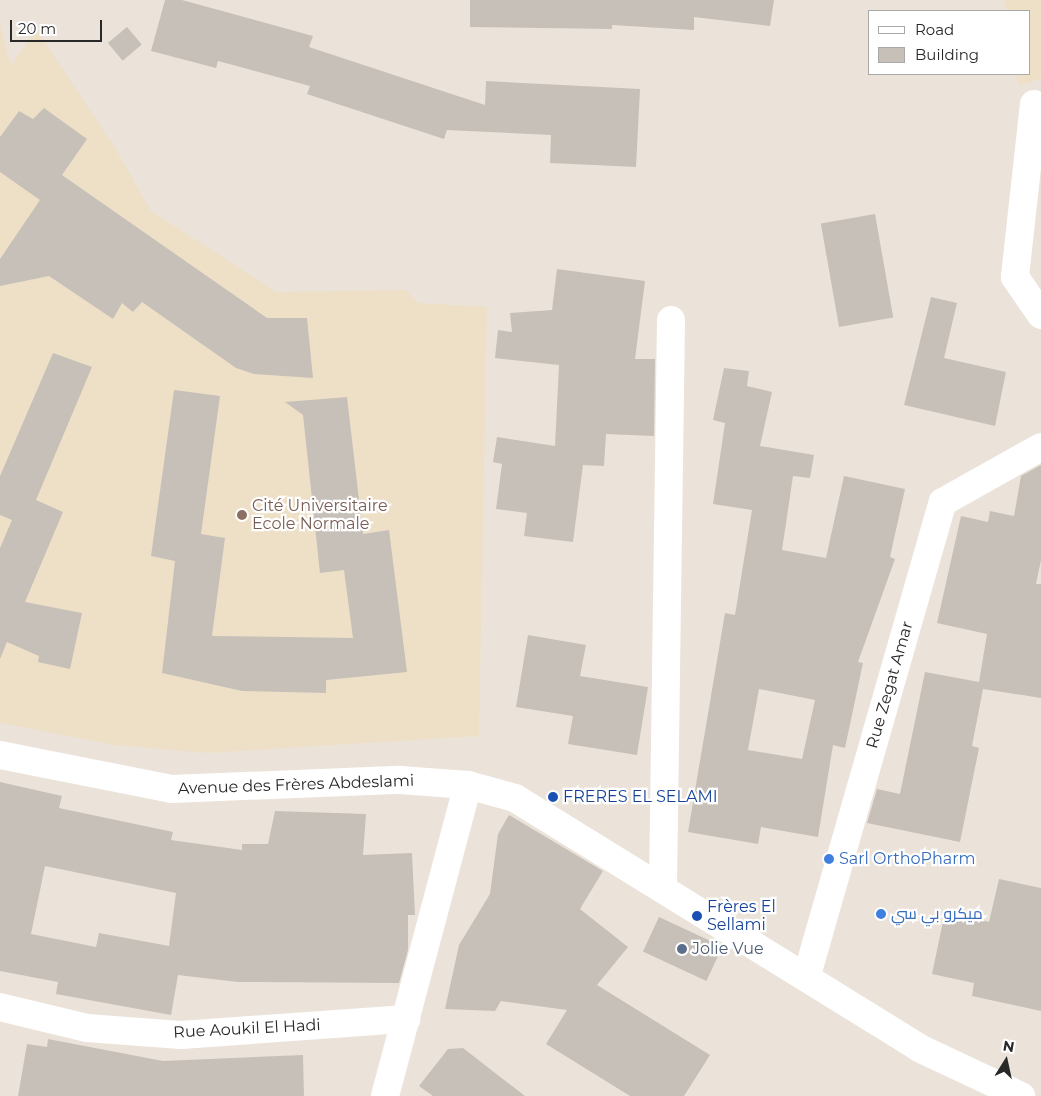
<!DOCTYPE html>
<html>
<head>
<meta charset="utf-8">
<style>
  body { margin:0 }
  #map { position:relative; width:1041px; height:1096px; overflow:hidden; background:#ebe3d9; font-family:Montserrat,Cairo,sans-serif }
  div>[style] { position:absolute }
  .education>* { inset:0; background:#eee0c7 }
  .building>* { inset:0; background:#c6c0b9; transform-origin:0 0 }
  .street>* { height:28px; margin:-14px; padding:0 14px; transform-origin:14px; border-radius:14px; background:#fff }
  .secondary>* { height:28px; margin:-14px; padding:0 14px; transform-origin:14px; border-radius:14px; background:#fff }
  .dots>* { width:14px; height:14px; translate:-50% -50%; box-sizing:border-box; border:2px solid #fff; border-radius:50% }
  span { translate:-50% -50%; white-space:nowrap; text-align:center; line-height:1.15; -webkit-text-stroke:4.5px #fff; paint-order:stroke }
  .education-label { font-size:16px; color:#785e54 }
  .left { translate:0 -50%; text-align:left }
  .street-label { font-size:16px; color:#282828 }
  .transit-label { font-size:16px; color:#164399 }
  .shop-label { font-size:16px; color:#366cbe }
  .service-label { font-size:16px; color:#4e5e75 }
  .legend { position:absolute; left:868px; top:10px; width:162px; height:65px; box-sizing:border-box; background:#fff; border:1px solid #a9a9a9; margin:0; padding:6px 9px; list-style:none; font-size:15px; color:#282828 }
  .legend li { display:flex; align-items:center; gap:10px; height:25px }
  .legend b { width:25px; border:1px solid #a9a9a9 }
  .north { position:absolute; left:981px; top:1036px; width:50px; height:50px; -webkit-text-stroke:4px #fff; paint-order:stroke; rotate:10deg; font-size:14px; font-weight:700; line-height:20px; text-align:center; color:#282828 }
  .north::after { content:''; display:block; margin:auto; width:18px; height:22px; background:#282828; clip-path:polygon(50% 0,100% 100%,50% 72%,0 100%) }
  .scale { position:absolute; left:10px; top:20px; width:92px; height:22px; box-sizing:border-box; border:2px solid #282828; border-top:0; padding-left:6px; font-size:15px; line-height:18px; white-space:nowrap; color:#282828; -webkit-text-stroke:4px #fff; paint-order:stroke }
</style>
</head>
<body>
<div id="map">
  <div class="education">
    <i style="clip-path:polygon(1004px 0,1041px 0,1041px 79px,1018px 86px,1016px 74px,1030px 74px,1030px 11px,1006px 11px)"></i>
    <i style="clip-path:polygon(0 24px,11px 66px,36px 29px,117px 151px,151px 211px,277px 292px,406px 290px,418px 303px,487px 307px,479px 736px,207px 753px,114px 745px,0 723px)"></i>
  </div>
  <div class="building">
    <i style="clip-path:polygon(165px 0,182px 0,313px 36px,309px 47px,485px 105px,486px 81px,640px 89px,636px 167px,550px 163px,551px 135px,447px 130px,444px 139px,307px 94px,310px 86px,218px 61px,216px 68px,151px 51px)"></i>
    <i style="clip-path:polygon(470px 0,774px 0,770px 26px,694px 17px,694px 30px,612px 25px,612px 29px,470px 27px)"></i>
    <i style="left:127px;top:27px;width:23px;height:25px;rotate:50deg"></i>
    <i style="clip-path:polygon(44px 108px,87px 139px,62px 175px,267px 318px,307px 318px,313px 378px,254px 374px,236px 368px,142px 302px,133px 312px,122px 303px,113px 319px,49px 276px,0 286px,0 259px,40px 200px,0 172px,0 137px,19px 111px,33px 119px)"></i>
    <i style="left:875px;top:214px;width:105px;height:55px;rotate:80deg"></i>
    <i style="clip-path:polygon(557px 269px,645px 281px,635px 359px,655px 359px,654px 436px,606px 434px,604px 466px,583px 465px,573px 542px,524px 536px,527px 513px,496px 509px,502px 464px,493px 462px,497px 437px,555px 446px,559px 365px,495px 358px,498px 330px,512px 332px,510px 313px,552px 310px)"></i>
    <i style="clip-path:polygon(931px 297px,957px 303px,944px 358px,1006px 372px,995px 426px,904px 405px)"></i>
    <i style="clip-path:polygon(53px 353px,92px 367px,36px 500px,63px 512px,25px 602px,82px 613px,70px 669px,38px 662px,39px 656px,7px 642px,0 659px,0 548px,12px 520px,0 515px,0 476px)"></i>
    <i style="clip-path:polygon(evenodd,724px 368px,749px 371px,747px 386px,772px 392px,760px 446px,814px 455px,810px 478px,793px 476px,782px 550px,826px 558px,844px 476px,905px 489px,890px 557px,895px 559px,858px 662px,863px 663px,845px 748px,833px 745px,818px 837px,761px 827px,758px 844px,688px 832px,725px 613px,735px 615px,752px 510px,713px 504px,725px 423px,713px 420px,724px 368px,759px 689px,815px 700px,802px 759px,748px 750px,759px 689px)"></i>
    <i style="clip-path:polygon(174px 390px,220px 396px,201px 534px,225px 538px,212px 636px,353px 638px,344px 570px,320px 573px,303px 415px,285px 402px,347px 397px,363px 534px,389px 530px,407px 672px,326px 680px,326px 693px,242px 691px,162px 673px,175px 561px,151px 556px)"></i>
    <i style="clip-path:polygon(1041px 465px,1041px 560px,1036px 584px,1041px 584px,1041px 698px,983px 689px,972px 746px,979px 748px,960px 842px,867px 823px,877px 789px,900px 794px,925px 672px,979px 682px,987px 634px,937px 623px,961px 516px,988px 522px,990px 511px,1014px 516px,1021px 476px)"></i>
    <i style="clip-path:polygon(528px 635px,586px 645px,580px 676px,648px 687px,637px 755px,568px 744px,573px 716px,516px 707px)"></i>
    <i style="clip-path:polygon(evenodd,0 782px,62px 796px,59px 808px,173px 832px,171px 840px,242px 850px,242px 844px,268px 844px,275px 811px,366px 814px,363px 855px,412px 853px,415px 915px,408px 915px,408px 950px,399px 983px,238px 982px,178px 975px,171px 1015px,56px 994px,58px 982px,0 971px,0 782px,45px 866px,176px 893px,169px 946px,99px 933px,96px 947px,31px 934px,45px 866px)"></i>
    <i style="clip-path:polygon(509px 815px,603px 871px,580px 909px,628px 947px,597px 985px,710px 1055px,684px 1096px,630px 1096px,546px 1044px,567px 1010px,501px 1001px,495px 1011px,445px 1009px,459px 945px,490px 894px,498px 834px)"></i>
    <i style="clip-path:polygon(999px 879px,1041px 888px,1041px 1011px,972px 996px,974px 983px,932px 974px,945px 912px,989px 922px)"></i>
    <i style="left:659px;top:917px;width:70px;height:38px;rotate:25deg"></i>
    <i style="clip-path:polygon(48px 1039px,163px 1061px,303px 1055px,304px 1096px,18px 1096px,27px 1044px,47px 1047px)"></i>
    <i style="clip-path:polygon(463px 1048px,525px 1096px,433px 1096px,419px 1086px,448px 1049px)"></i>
  </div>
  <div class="street">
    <i style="left:1034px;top:104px;width:174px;rotate:96.3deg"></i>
    <i style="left:1015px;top:277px;width:46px;rotate:55.6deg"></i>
    <i style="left:663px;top:886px;width:566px;rotate:-89.19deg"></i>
    <i style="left:807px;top:975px;width:492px;rotate:-74deg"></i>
    <i style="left:943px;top:502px;width:112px;rotate:-29.3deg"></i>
    <i style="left:0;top:1007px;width:89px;rotate:13.6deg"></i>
    <i style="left:87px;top:1028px;width:94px;rotate:4.3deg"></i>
    <i style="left:181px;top:1035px;width:226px;rotate:-4.1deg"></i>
    <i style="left:385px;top:1096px;width:322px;rotate:-75.1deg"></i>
  </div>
  <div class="secondary">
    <i style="left:0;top:755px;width:174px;rotate:11.2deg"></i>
    <i style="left:171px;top:789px;width:229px;rotate:-2.3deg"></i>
    <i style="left:400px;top:780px;width:68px;rotate:4.2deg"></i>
    <i style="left:468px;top:785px;width:49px;rotate:15.5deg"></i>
    <i style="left:515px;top:798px;width:475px;rotate:31.7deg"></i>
    <i style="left:919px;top:1048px;width:113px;rotate:25.2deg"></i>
  </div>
  <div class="dots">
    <i style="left:242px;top:515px;background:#8d6e63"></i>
    <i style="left:553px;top:797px;background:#1a4fb4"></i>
    <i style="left:829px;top:859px;background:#3f7fe0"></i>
    <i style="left:881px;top:914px;background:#3f7fe0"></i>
    <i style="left:697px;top:916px;background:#1a4fb4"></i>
    <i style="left:682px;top:949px;background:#5c6f8a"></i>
  </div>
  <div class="education-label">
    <span class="left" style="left:252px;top:515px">Cité Universitaire<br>Ecole Normale</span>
  </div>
  <div class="street-label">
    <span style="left:890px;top:685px;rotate:-74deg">Rue Zegat Amar</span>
    <span style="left:296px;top:785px;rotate:-2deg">Avenue des Frères Abdeslami</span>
    <span style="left:247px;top:1029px;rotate:-3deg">Rue Aoukil El Hadi</span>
  </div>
  <div class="transit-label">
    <span class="left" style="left:563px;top:797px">FRERES EL SELAMI</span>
    <span class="left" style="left:707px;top:916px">Frères El<br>Sellami</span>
  </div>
  <div class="shop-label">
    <span class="left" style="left:839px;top:859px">Sarl OrthoPharm</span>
    <span class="left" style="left:891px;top:914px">ميكرو بي سي</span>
  </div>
  <div class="service-label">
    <span class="left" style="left:692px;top:949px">Jolie Vue</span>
  </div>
  <ul class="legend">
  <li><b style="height:6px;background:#fff"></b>Road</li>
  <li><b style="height:14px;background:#c6c0b9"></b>Building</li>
  </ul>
  <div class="north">N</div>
  <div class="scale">20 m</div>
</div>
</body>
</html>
